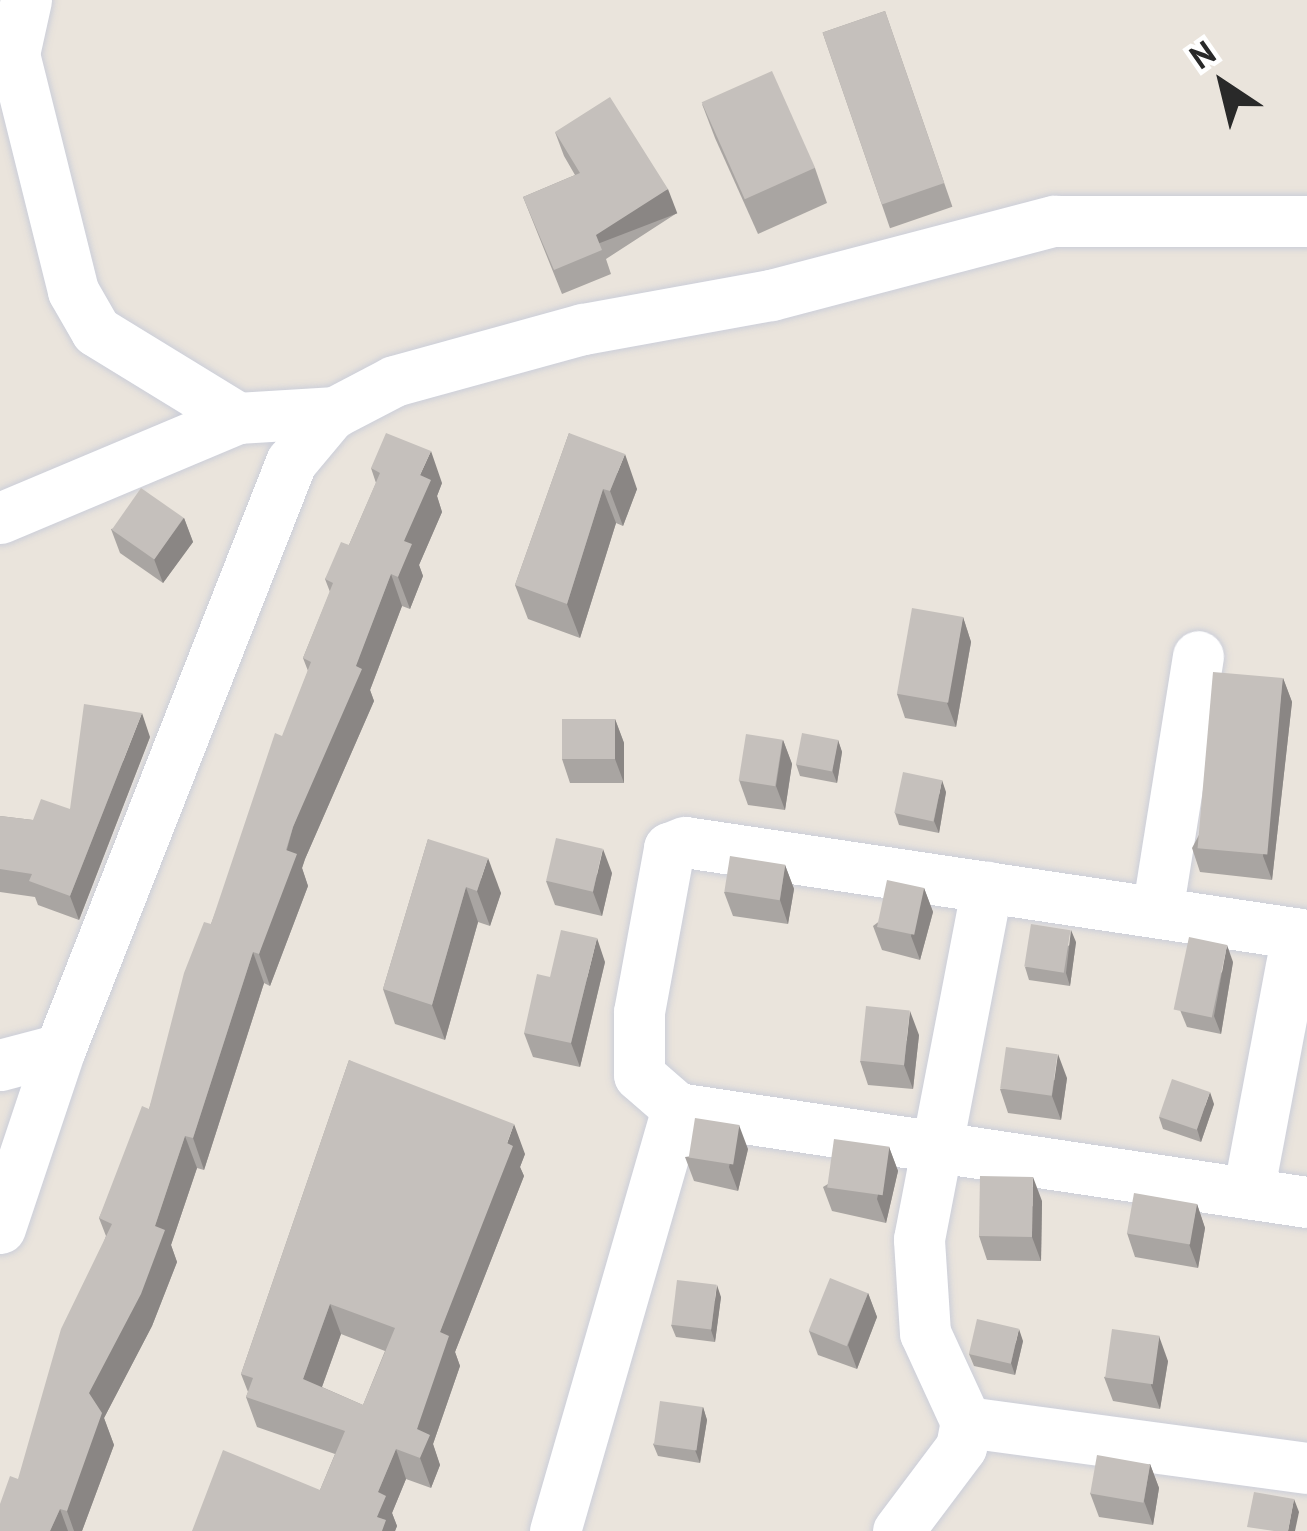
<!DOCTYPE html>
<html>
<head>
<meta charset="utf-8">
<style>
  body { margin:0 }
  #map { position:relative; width:1307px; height:1531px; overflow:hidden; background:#eae4dc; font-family:"PT Sans",sans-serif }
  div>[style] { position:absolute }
  .roads { filter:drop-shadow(0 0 3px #cbced9) drop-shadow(0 0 3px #cbced9) }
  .minor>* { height:51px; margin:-25.5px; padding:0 25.5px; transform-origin:25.5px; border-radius:25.5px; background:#fff }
  .wall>* { inset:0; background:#a9a5a2; transform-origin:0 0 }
  .shaded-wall>* { inset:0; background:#8a8684; transform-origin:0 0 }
  .building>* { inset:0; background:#c5c0bc; transform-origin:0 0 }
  span { translate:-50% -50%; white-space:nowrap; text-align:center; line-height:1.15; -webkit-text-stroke:12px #fff; paint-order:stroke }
  .north { position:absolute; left:1163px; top:24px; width:120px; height:120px; -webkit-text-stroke:9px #fff; paint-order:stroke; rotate:325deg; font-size:33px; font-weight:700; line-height:48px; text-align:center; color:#292929 }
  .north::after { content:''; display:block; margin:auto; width:42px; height:54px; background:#292929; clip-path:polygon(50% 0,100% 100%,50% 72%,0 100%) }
</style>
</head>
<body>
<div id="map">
  <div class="roads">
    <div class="minor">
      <i style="left:26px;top:0;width:55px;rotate:102.5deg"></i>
      <i style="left:14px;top:54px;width:244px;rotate:76deg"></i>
      <i style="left:73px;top:291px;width:46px;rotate:60.1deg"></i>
      <i style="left:96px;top:331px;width:167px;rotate:31.5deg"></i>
      <i style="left:0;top:518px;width:258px;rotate:-22.8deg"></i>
      <i style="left:238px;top:418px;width:97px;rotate:-3.5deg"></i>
      <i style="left:1157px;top:912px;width:259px;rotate:-80.9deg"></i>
      <i style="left:0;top:1065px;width:62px;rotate:-14.9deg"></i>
      <i style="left:677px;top:1108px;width:637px;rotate:8.49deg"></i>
      <i style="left:1248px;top:1193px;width:264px;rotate:-79.3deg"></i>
      <i style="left:0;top:1228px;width:189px;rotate:-71.5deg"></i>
      <i style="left:60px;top:1049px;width:631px;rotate:-68.52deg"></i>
      <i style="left:291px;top:462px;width:62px;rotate:-50.2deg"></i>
      <i style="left:331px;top:414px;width:71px;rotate:-27.6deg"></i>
      <i style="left:394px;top:381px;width:196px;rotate:-15.4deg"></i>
      <i style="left:583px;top:329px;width:191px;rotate:-10.3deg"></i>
      <i style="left:771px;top:295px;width:293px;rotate:-14.7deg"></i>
      <i style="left:1054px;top:221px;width:253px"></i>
      <i style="left:966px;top:1422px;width:344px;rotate:7.7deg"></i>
      <i style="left:555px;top:1531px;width:440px;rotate:-73.9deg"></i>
      <i style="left:677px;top:1108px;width:50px;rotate:-139deg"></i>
      <i style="left:639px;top:1075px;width:63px;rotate:-90deg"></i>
      <i style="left:639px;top:1012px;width:167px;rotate:-79.6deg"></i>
      <i style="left:669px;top:848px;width:17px;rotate:-21deg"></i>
      <i style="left:685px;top:842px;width:629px;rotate:8.5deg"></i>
      <i style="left:898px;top:1531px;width:105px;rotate:-53.1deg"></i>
      <i style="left:961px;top:1447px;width:25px;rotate:-79deg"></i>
      <i style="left:966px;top:1422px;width:98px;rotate:-114.7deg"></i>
      <i style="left:925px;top:1333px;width:94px;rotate:-93.7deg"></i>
      <i style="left:919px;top:1239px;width:359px;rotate:-79.1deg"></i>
    </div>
  </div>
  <div class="wall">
    <i style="left:885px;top:11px;width:207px;height:66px;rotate:71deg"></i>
    <i style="clip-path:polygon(702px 104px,815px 168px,827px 203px,758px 234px,715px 138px)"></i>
    <i style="clip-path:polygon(555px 132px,677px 213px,606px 259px,611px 274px,562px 294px,523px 197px,575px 175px,564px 156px)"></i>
    <i style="clip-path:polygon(569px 433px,637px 489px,623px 526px,616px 523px,580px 638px,528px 619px,515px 585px)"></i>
    <i style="clip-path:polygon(371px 468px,442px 483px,437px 496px,442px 512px,419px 565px,423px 576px,410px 609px,402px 606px,370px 690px,374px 701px,305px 859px,302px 868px,308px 886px,270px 986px,264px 983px,204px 1170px,197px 1168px,171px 1245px,177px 1262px,152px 1326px,104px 1418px,114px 1445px,82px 1531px,0 1531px,106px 1236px,99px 1218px,149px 1109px,211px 924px,308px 671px,303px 658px,330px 592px,325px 579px,349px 545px,376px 483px)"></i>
    <i style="clip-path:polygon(184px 518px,193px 542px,163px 583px,120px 553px,111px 529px)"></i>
    <i style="clip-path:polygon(963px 617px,971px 642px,956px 727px,905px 718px,897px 694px)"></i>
    <i style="clip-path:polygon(1283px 678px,1292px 702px,1272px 880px,1200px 872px,1192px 848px)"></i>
    <i style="clip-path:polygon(615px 719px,624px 743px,624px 783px,570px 783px,562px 759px)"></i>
    <i style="clip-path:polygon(150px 737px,79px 920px,38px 905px,35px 897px,0 892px,0 816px,33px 820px,70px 809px)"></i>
    <i style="clip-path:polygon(783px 740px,792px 764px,785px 810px,748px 805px,739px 780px)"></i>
    <i style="clip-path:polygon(838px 740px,842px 752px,837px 783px,800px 776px,796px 764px)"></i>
    <i style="clip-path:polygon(946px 792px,939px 833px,899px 825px,895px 813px)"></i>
    <i style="clip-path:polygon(428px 839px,501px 893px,490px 926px,478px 922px,445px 1040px,395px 1024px,383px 989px)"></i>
    <i style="clip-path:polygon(785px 865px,794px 889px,788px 924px,733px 916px,724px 892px)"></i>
    <i style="clip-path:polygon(612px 873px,602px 916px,555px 905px,546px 881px)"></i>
    <i style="clip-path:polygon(924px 888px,933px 912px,920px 960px,882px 950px,873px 926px)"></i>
    <i style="clip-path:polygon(1076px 942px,1070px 986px,1029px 980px,1025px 967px)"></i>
    <i style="clip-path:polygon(605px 962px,580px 1067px,533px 1057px,524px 1033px)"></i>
    <i style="clip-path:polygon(1233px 962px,1221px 1034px,1187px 1027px,1180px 1010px)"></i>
    <i style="clip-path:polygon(919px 1035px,913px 1089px,868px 1085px,860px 1061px)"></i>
    <i style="clip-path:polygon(evenodd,349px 1060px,525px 1154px,520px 1167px,524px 1176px,455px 1352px,460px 1366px,433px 1444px,440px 1465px,431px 1488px,406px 1479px,392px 1513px,397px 1526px,395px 1531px,192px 1531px,320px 1490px,335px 1454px,257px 1427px,246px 1397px,248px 1392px,241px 1374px,349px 1060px,341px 1334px,385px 1351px,363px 1405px,322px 1387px,341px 1334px)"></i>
    <i style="clip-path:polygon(1067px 1078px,1061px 1120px,1008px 1113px,1000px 1089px)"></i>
    <i style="clip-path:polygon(1214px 1104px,1201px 1142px,1163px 1129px,1159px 1117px)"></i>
    <i style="clip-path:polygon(889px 1147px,898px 1171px,886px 1223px,832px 1211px,823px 1187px)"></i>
    <i style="clip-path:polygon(748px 1149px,738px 1191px,694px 1181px,685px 1157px)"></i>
    <i style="clip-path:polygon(1042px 1201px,1041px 1261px,987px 1260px,979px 1236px)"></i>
    <i style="clip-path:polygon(1197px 1204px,1205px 1228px,1198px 1268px,1135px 1257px,1127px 1233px)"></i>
    <i style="clip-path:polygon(868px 1293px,877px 1317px,857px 1369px,818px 1355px,809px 1331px)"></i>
    <i style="clip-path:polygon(721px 1297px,715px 1342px,676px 1337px,671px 1325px)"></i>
    <i style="clip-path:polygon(1023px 1341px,1015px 1375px,974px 1366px,969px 1354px)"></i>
    <i style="clip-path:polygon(1168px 1361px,1160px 1409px,1113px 1401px,1104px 1377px)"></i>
    <i style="clip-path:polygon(703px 1407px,707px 1420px,700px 1463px,658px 1456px,653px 1444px)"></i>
    <i style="clip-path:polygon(1150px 1464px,1159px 1488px,1153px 1525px,1099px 1517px,1090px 1493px)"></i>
  </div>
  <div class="shaded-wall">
    <i style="left:668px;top:189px;width:26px;height:85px;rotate:69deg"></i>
    <i style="clip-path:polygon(431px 451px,442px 483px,437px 496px,442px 512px,419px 565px,423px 576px,410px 609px,398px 577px,404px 541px,420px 475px)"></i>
    <i style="clip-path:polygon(625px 454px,637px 489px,623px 526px,610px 491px)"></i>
    <i style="clip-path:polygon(603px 489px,616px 523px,580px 638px,567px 604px)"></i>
    <i style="clip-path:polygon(184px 518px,193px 542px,163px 583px,154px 559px)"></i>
    <i style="clip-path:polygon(391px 574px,402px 606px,370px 690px,374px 701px,305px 859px,302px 868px,308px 886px,270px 986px,259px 954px,293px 827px)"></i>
    <i style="clip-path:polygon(963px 617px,971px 642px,956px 727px,947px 703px)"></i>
    <i style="clip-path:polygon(1283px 678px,1292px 702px,1272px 880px,1263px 856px)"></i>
    <i style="clip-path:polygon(142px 713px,150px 737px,79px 920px,70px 896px)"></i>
    <i style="clip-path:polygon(615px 719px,624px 743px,624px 783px,615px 759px)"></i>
    <i style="clip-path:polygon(783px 740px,792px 764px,785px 810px,776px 786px)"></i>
    <i style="clip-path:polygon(838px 740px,842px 752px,837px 783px,832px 770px)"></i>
    <i style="clip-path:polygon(942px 780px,946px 792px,939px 833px,934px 821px)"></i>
    <i style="clip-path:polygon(603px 849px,612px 873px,602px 916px,593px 892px)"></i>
    <i style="clip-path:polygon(488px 858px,501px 893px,490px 926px,477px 891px)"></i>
    <i style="clip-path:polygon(785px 865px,794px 889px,788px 924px,780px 900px)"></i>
    <i style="clip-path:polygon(466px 887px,478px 922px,445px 1040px,432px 1005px)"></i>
    <i style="clip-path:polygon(924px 888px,933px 912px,920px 960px,911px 936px)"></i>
    <i style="clip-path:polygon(1071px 930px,1076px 942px,1070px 986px,1066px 973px)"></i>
    <i style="clip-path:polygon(597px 938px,605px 962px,580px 1067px,571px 1043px)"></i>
    <i style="clip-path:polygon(1227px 945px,1233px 962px,1221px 1034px,1214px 1016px)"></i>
    <i style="clip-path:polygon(253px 952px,264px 983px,204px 1170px,193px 1138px)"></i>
    <i style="clip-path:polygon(910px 1011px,919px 1035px,913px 1089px,904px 1065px)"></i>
    <i style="clip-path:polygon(1058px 1054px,1067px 1078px,1061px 1120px,1052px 1096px)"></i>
    <i style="clip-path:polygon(1210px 1092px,1214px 1104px,1201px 1142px,1197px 1129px)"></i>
    <i style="clip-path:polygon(514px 1124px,525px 1154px,520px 1167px,524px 1176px,455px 1352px,460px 1366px,433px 1444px,440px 1465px,431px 1488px,420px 1458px,417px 1429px,440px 1332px)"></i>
    <i style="clip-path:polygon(739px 1125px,748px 1149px,738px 1191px,729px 1167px)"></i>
    <i style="clip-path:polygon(185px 1136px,197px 1168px,171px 1245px,177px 1262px,152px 1326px,104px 1418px,114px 1445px,82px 1531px,74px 1531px,67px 1511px,89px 1393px,155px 1226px)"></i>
    <i style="clip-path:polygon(889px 1147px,898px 1171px,886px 1223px,877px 1199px)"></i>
    <i style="clip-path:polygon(1033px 1177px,1042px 1201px,1041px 1261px,1032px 1237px)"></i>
    <i style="clip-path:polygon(1197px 1204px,1205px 1228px,1198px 1268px,1189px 1244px)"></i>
    <i style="clip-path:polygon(717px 1285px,721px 1297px,715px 1342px,711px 1330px)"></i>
    <i style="clip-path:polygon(868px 1293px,877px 1317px,857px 1369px,848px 1345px)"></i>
    <i style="clip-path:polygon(330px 1304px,341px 1334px,314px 1409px,303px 1379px)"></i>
    <i style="clip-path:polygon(1019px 1329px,1023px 1341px,1015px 1375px,1011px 1363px)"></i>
    <i style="clip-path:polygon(1159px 1336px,1168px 1361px,1160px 1409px,1151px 1385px)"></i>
    <i style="clip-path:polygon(703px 1407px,707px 1420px,700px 1463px,695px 1450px)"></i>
    <i style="clip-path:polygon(396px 1449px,406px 1479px,392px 1513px,397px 1526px,395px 1531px,382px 1531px,377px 1517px,378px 1492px)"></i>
    <i style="clip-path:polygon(1150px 1464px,1159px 1488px,1153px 1525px,1144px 1501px)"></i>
    <i style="clip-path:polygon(1294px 1499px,1299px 1512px,1295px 1531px,1288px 1531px)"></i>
    <i style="clip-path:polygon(60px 1509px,68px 1531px,50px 1531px)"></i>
  </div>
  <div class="building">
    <i style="left:885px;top:11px;width:182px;height:66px;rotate:71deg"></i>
    <i style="left:772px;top:71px;width:106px;height:77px;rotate:66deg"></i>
    <i style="clip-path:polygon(610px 97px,668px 189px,596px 235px,602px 250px,554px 270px,523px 197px,580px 173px,555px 132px)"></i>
    <i style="clip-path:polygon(386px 433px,431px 451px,420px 475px,431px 480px,404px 541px,412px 544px,398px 577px,391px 574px,356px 666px,362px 669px,293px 827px,286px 850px,297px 854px,259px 954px,253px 952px,193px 1138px,185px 1136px,155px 1226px,165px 1230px,141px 1294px,89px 1393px,102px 1413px,67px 1511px,60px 1509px,50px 1531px,0 1531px,0 1504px,10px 1476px,18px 1479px,61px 1329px,112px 1224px,99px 1218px,142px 1106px,149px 1109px,184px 973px,204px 922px,211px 924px,275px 733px,282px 736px,311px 662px,303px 658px,333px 583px,325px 579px,341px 542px,349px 545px,380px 473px,371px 468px)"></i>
    <i style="clip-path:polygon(569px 433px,625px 454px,610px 491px,603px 489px,567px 604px,515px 585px)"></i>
    <i style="left:141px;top:488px;width:52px;height:51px;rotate:35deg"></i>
    <i style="left:912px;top:608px;width:52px;height:87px;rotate:10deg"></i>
    <i style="left:1213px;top:672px;width:70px;height:177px;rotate:5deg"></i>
    <i style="clip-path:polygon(84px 704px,142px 713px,70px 896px,29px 881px,32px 874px,0 869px,0 816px,33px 820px,41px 799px,70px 809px)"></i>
    <i style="left:615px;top:719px;width:40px;height:53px;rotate:90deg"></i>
    <i style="left:802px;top:733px;width:37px;height:32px;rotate:11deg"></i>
    <i style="left:746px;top:734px;width:37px;height:47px;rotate:9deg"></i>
    <i style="left:903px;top:772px;width:40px;height:42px;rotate:12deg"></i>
    <i style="left:556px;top:838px;width:48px;height:44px;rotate:13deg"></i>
    <i style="clip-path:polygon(428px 839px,488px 858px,477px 891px,466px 887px,432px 1005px,383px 989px)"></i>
    <i style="left:730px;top:856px;width:56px;height:36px;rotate:9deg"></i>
    <i style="left:887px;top:880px;width:38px;height:48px;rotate:12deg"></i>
    <i style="left:1031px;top:924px;width:40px;height:43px;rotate:9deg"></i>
    <i style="clip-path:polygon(561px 930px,597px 938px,571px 1043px,524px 1033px,537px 974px,550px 977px)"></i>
    <i style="left:1189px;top:937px;width:39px;height:74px;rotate:12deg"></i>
    <i style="left:866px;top:1006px;width:44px;height:55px;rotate:6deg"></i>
    <i style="left:1006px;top:1047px;width:52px;height:42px;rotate:8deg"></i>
    <i style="clip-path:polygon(evenodd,349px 1060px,514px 1124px,507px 1143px,513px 1146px,440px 1332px,449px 1336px,417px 1429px,430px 1435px,420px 1458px,396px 1449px,378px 1492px,386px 1496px,377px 1517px,386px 1520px,382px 1531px,192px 1531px,223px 1450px,320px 1490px,345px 1431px,246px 1397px,253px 1378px,241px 1374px,349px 1060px,330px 1304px,395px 1328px,363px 1405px,303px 1379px,330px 1304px)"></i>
    <i style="left:1172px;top:1079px;width:40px;height:40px;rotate:19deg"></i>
    <i style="left:695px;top:1118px;width:45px;height:40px;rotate:9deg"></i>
    <i style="left:834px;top:1139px;width:56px;height:49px;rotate:8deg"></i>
    <i style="left:980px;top:1176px;width:53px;height:60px;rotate:1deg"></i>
    <i style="left:1134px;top:1193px;width:64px;height:41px;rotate:10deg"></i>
    <i style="left:830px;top:1278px;width:41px;height:57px;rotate:22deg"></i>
    <i style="left:677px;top:1280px;width:40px;height:45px;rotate:7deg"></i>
    <i style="left:977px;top:1319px;width:43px;height:36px;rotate:13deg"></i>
    <i style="left:1112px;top:1329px;width:48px;height:49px;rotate:8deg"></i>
    <i style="left:660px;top:1401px;width:43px;height:44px;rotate:8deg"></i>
    <i style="left:1097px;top:1455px;width:54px;height:39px;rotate:10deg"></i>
    <i style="clip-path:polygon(1254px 1492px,1294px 1499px,1288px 1531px,1274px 1531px,1247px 1527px)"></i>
  </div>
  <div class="north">N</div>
</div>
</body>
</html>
